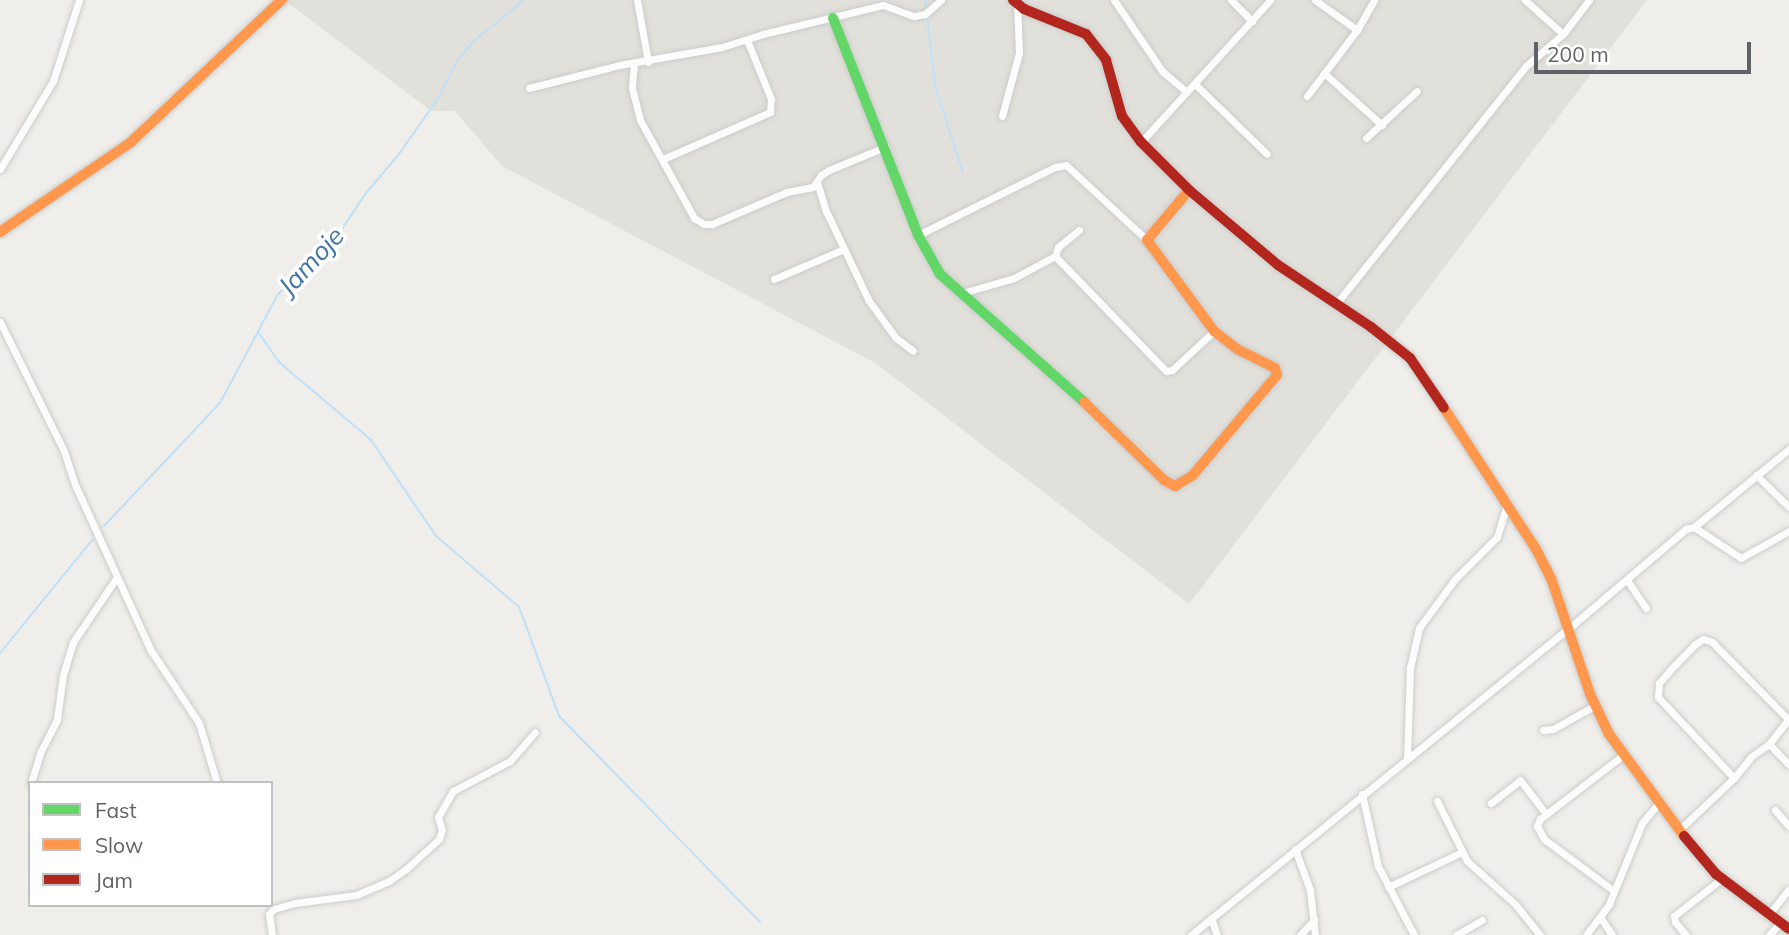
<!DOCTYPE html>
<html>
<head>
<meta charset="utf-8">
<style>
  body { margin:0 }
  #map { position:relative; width:1789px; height:935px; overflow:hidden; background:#efeeea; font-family:Mulish,sans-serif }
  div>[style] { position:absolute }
  .education>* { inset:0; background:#e2e0da }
  .stream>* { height:2px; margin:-1px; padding:0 1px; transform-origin:1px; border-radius:1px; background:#bfe0f9 }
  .roads { filter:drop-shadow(0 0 2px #cbcccc) drop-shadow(0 0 2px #cbcccc) }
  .street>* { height:7px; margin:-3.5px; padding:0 3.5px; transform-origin:3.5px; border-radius:3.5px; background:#fdfcfc }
  .fast>* { height:10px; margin:-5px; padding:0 5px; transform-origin:5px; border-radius:5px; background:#63d668 }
  .slow>* { height:10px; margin:-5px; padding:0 5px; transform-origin:5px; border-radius:5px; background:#ff974d }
  .jam>* { height:10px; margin:-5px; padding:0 5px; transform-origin:5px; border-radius:5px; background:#b3261e }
  span { translate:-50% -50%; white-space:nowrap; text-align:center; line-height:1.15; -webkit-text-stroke:7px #fff; paint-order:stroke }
  .water-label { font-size:26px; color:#4174aa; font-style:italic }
  .legend { position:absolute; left:28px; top:781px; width:245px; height:126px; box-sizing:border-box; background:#fff; border:2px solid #bfc1c3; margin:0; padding:9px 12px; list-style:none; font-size:21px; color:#5f6368 }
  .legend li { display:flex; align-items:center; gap:14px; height:35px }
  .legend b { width:35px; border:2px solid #bfc1c3 }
  .scale { position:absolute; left:1534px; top:42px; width:217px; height:32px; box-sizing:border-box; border:4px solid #5f6368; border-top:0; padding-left:9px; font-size:21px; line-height:24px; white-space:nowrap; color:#5f6368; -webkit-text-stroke:5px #fff; paint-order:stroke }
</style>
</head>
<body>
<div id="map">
  <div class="education">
    <i style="clip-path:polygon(284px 0,1647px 0,1189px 604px,877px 364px,502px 166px,455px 111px,431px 111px)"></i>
  </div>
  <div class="stream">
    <i style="left:926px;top:0;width:9px;rotate:90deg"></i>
    <i style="left:927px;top:18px;width:72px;rotate:82.8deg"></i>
    <i style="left:936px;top:89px;width:88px;rotate:72.2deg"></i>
    <i style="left:258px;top:332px;width:38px;rotate:55deg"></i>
    <i style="left:280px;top:363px;width:119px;rotate:40.2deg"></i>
    <i style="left:371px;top:440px;width:116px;rotate:55.9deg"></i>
    <i style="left:436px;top:536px;width:109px;rotate:40.5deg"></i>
    <i style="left:519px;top:607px;width:116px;rotate:69.8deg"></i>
    <i style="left:559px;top:716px;width:288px;rotate:45.7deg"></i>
    <i style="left:104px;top:526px;width:169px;rotate:-46.7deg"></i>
    <i style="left:220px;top:403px;width:123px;rotate:-62deg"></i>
    <i style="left:278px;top:294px;width:65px;rotate:-41.3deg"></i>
    <i style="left:327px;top:251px;width:70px;rotate:-56.1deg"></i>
    <i style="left:366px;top:193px;width:51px;rotate:-49.8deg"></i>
    <i style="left:399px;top:154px;width:66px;rotate:-54.9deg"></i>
    <i style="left:437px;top:100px;width:46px;rotate:-62.9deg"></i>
    <i style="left:458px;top:59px;width:25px;rotate:-48deg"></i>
    <i style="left:475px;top:40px;width:63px;rotate:-39.2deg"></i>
    <i style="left:0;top:653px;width:147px;rotate:-50.8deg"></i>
  </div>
  <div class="roads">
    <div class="street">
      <i style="left:637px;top:0;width:63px;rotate:79.9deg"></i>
      <i style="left:1114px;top:0;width:87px;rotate:55.8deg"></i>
      <i style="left:1163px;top:72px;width:31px;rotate:40deg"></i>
      <i style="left:1231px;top:0;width:30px;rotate:45deg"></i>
      <i style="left:1315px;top:0;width:52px;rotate:35.5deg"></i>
      <i style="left:1525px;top:0;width:51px;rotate:41.8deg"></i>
      <i style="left:634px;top:63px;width:25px;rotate:95deg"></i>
      <i style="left:632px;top:88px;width:33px;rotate:76deg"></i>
      <i style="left:640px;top:120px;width:112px;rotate:61.1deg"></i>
      <i style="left:694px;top:218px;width:12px;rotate:31deg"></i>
      <i style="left:704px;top:224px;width:8px"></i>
      <i style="left:712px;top:224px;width:82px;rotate:-23.1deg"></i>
      <i style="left:787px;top:192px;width:26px;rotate:-11deg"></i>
      <i style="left:813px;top:187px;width:14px;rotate:-56deg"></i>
      <i style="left:821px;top:175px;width:9px;rotate:-32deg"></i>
      <i style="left:829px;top:170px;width:61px;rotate:-22.3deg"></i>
      <i style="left:1324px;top:73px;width:78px;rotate:41.9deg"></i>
      <i style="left:1195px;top:84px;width:100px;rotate:44.2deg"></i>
      <i style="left:529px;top:88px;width:93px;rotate:-14.3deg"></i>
      <i style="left:619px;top:65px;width:105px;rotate:-9.9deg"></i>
      <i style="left:722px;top:47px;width:43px;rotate:-17.6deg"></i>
      <i style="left:763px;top:34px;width:123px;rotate:-13.6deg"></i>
      <i style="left:883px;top:5px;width:33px;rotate:20deg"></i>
      <i style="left:914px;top:16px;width:11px;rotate:-10deg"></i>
      <i style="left:925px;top:14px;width:21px;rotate:-41deg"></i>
      <i style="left:1307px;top:96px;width:83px;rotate:-52.9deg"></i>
      <i style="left:1357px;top:30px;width:34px;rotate:-60deg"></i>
      <i style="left:1002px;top:116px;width:65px;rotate:-74.9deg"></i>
      <i style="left:1019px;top:53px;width:49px;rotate:-92.3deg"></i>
      <i style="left:1366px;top:138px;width:69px;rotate:-42.7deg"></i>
      <i style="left:1141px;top:142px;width:192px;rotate:-47.7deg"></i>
      <i style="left:663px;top:159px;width:117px;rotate:-23.7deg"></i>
      <i style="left:770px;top:112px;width:13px;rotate:-86deg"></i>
      <i style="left:771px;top:99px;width:64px;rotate:-112.1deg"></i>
      <i style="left:0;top:169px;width:103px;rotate:-58.9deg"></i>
      <i style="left:53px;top:81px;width:85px;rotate:-72.2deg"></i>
      <i style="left:817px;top:182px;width:30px;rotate:73deg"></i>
      <i style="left:826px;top:211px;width:100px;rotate:64.5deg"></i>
      <i style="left:869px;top:301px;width:46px;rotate:53.9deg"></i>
      <i style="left:896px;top:338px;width:21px;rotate:37deg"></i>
      <i style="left:1079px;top:230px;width:27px;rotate:141deg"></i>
      <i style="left:1058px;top:247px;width:9px;rotate:108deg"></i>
      <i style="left:1055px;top:256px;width:160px;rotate:46deg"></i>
      <i style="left:1166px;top:371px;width:6px;rotate:-9deg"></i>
      <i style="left:1172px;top:370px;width:57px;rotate:-42.9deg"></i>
      <i style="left:918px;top:235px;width:153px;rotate:-26.4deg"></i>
      <i style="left:1055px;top:167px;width:11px;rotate:-10deg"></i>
      <i style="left:1066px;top:165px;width:110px;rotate:42.8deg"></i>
      <i style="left:774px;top:279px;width:76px;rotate:-23.2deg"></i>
      <i style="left:962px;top:293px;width:54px;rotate:-16.1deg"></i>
      <i style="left:1014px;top:278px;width:47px;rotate:-28.2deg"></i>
      <i style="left:1336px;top:304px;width:305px;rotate:-51.4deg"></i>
      <i style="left:1526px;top:66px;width:49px;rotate:-40.9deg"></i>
      <i style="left:1563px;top:34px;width:43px;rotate:-52.6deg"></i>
      <i style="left:0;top:322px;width:144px;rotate:63.6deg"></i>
      <i style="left:64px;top:451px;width:38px;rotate:72deg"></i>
      <i style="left:76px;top:487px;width:178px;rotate:65.4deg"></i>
      <i style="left:150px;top:649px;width:89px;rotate:56.5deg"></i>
      <i style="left:199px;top:723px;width:63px;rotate:73.3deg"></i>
      <i style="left:1756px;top:475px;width:46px;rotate:44.1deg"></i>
      <i style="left:1694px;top:527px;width:56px;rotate:33.4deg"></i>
      <i style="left:1741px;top:558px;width:55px;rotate:-29.4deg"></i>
      <i style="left:1627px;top:580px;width:34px;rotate:56deg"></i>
      <i style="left:1543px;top:730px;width:10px;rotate:-6deg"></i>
      <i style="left:1553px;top:729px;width:49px;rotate:-29.2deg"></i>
      <i style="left:1769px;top:744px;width:29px;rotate:46deg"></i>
      <i style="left:1407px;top:758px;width:90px;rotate:-88.1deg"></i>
      <i style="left:1410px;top:668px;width:41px;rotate:-77.3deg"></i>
      <i style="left:1419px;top:628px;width:61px;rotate:-53.7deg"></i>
      <i style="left:1455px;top:579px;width:59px;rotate:-45deg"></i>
      <i style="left:1497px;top:537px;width:31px;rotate:-73deg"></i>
      <i style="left:1734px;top:778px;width:111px;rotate:-133.2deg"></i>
      <i style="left:1658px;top:697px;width:14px;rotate:-86deg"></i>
      <i style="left:1659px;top:683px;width:23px;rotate:-49deg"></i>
      <i style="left:1674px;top:666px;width:29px;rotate:-46deg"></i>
      <i style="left:1694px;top:645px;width:11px;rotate:-34deg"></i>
      <i style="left:1703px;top:639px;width:9px;rotate:18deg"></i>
      <i style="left:1712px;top:642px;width:108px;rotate:45.4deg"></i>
      <i style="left:31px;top:783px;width:31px;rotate:-73deg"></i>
      <i style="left:40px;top:753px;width:38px;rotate:-63deg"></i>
      <i style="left:57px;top:719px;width:44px;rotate:-82.2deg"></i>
      <i style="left:63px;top:675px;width:34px;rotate:-73deg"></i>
      <i style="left:73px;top:642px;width:78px;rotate:-55.9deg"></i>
      <i style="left:1362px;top:794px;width:74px;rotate:77.5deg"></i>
      <i style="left:1378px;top:866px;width:78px;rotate:62.4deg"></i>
      <i style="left:1437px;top:801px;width:67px;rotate:63.4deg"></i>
      <i style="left:1467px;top:861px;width:64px;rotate:41.9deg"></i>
      <i style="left:1515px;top:904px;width:40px;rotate:51deg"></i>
      <i style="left:1491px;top:803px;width:37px;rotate:-38deg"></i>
      <i style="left:1520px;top:780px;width:43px;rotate:52.6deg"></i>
      <i style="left:1775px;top:810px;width:21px;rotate:49deg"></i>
      <i style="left:1679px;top:830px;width:76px;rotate:-43.4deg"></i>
      <i style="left:1734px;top:778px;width:28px;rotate:-51deg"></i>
      <i style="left:1752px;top:756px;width:21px;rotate:-35deg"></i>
      <i style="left:1769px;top:744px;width:33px;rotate:-52deg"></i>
      <i style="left:1295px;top:849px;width:44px;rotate:69.9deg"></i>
      <i style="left:1310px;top:890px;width:45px;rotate:83.7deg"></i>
      <i style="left:1388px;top:887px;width:82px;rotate:-25.3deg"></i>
      <i style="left:1614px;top:891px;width:87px;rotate:-143.4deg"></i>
      <i style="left:1544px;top:839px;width:15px;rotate:-118deg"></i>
      <i style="left:1537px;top:826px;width:8px;rotate:-67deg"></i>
      <i style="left:1540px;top:819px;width:105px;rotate:-37.6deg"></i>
      <i style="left:1768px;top:915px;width:33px;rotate:-51deg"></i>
      <i style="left:1600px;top:917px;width:22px;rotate:56deg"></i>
      <i style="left:1211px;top:918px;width:18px;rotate:71deg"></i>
      <i style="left:272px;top:935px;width:21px;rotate:-98deg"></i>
      <i style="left:269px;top:914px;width:7px;rotate:-45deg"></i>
      <i style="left:274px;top:909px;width:22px;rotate:-16deg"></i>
      <i style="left:295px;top:903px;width:62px;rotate:-7.5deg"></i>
      <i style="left:356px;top:895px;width:36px;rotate:-23deg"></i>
      <i style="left:389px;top:881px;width:21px;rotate:-35deg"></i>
      <i style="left:406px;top:869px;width:45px;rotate:-42.3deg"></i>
      <i style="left:439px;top:839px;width:9px;rotate:-72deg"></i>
      <i style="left:442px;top:830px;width:14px;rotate:-107deg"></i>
      <i style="left:438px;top:817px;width:30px;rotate:-60deg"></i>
      <i style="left:453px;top:791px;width:64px;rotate:-27.8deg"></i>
      <i style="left:510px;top:761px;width:38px;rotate:-49deg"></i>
      <i style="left:1191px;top:935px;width:486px;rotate:-39.1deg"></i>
      <i style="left:1568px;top:629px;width:155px;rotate:-40.3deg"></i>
      <i style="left:1686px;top:529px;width:8px;rotate:-14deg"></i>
      <i style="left:1694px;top:527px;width:123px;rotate:-39.4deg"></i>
      <i style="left:1300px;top:935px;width:21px;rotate:-47deg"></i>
      <i style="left:1456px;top:935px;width:30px;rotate:-30deg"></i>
      <i style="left:1586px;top:935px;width:39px;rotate:-53deg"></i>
      <i style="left:1609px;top:904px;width:87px;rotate:-67.8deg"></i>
      <i style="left:1642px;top:823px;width:26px;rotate:-50deg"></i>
      <i style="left:1686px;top:935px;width:17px;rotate:-130deg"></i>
      <i style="left:1675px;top:922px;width:6px;rotate:-99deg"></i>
      <i style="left:1674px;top:916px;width:60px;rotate:-38.2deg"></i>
      <i style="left:1769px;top:935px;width:16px;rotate:-47deg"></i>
    </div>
    <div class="fast">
      <i style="left:833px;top:18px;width:233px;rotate:68.6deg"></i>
      <i style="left:918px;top:235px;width:45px;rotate:60.6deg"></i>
      <i style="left:940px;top:274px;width:193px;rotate:41.6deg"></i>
    </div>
    <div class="slow">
      <i style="left:0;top:232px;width:158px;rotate:-34.4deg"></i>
      <i style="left:130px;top:143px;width:209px;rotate:-43.3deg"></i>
      <i style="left:1084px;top:402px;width:112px;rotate:44.3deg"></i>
      <i style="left:1164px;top:480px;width:13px;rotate:29deg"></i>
      <i style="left:1175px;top:486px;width:21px;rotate:-31deg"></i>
      <i style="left:1193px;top:475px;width:131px;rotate:-50deg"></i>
      <i style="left:1277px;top:375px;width:7px;rotate:-106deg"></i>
      <i style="left:1275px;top:368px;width:42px;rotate:-153.4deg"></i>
      <i style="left:1237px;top:349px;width:29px;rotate:-142deg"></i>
      <i style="left:1214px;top:331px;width:113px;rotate:-126.4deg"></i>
      <i style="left:1147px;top:240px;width:65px;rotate:-50deg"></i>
      <i style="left:1444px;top:408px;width:168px;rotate:56.9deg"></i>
      <i style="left:1536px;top:549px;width:33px;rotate:63deg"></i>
      <i style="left:1551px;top:578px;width:122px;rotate:71.4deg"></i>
      <i style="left:1590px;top:694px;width:44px;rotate:64.6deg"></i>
      <i style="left:1609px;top:734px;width:127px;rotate:53.7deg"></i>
    </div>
    <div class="jam">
      <i style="left:1013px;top:0;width:14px;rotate:39deg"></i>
      <i style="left:1024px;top:9px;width:67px;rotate:22deg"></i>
      <i style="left:1086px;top:34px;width:33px;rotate:52deg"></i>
      <i style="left:1106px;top:60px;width:58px;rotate:74.1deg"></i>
      <i style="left:1122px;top:116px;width:32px;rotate:54deg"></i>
      <i style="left:1141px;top:142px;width:68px;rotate:45deg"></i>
      <i style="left:1189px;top:190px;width:116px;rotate:40.1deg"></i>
      <i style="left:1278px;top:265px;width:112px;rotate:33.7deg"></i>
      <i style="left:1371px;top:327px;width:50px;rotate:38.5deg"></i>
      <i style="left:1410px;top:358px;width:60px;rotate:55.8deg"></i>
      <i style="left:1684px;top:836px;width:50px;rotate:49.9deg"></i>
      <i style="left:1716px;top:874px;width:91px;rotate:37deg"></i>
    </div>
  </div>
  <div class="water-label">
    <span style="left:311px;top:261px;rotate:-47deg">Jamoje</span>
  </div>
  <ul class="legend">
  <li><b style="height:9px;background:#63d668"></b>Fast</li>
  <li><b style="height:9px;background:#ff974d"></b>Slow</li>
  <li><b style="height:9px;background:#b3261e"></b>Jam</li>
  </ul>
  <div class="scale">200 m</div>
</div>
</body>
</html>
